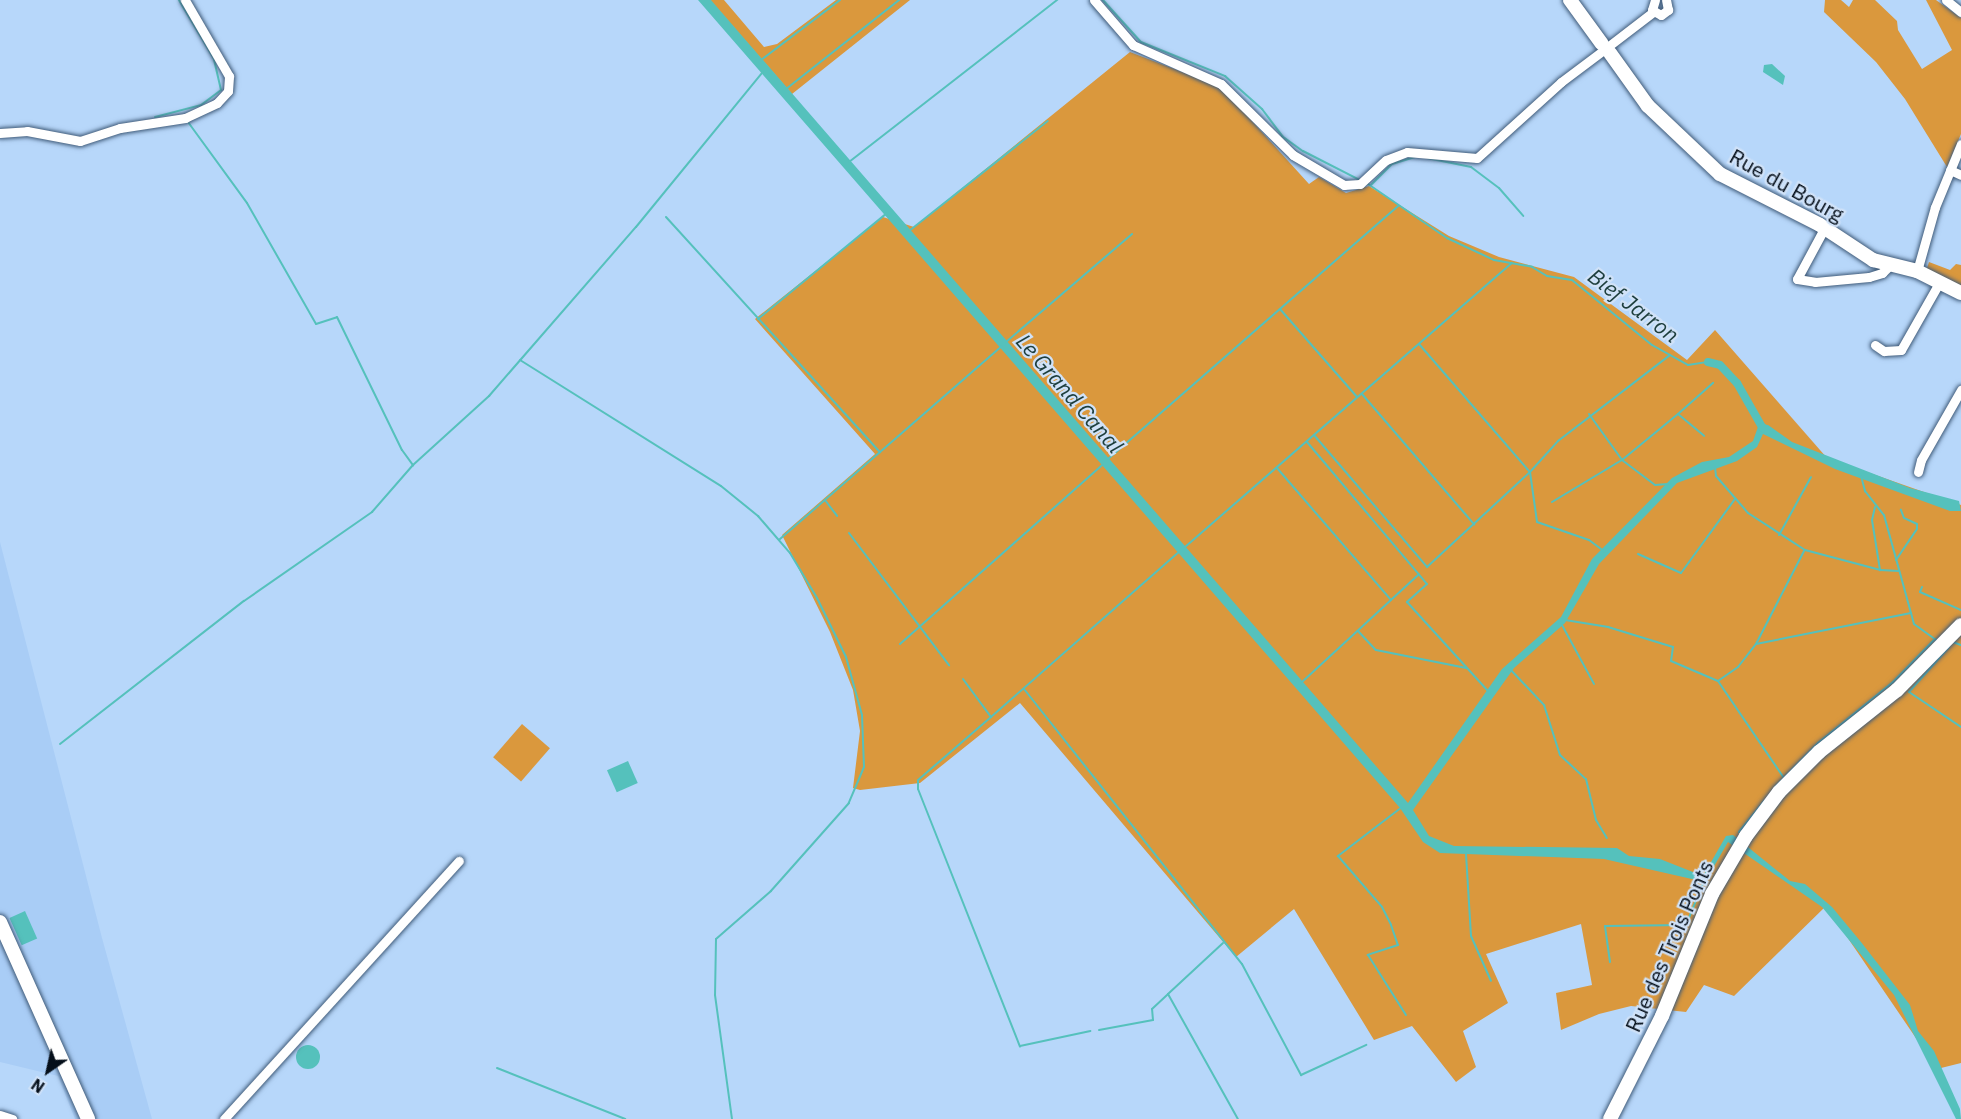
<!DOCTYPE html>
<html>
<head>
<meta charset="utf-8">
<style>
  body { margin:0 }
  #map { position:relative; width:1961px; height:1119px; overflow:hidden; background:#b7d7fa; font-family:"IBM Plex Sans",sans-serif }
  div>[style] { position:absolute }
  .built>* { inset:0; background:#a9cdf6 }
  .green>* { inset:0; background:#da983d; transform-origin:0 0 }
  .water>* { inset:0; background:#55c1bc; transform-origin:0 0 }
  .round { border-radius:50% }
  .stream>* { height:2px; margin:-1px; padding:0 1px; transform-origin:1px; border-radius:1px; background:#55c1bc }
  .canal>* { height:8px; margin:-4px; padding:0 4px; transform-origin:4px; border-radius:4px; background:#55c1bc }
  .roads { filter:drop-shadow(0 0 2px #405b79) drop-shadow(0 0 2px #405b79) }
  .street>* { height:9px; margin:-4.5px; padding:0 4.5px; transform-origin:4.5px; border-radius:4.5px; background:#fff }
  .secondary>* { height:14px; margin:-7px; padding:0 7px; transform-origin:7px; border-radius:7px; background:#fff }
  span { translate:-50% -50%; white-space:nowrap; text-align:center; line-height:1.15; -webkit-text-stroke:4.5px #d0e2f8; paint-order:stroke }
  .street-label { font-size:21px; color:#050f1a }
  .water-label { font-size:22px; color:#1d3e3d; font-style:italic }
  .north { position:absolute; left:18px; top:1041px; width:60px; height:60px; -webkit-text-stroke:4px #d0e2f8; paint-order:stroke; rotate:214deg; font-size:16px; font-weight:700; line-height:24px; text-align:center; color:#050f1a }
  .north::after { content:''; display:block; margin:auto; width:21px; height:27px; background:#050f1a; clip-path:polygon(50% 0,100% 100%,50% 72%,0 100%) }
</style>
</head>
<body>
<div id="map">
  <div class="built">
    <i style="clip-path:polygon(0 542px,102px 938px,152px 1119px,75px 1119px,58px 1076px,0 1062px)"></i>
  </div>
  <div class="green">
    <i style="clip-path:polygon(710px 0,724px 0,764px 47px,777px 44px,836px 0,910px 0,792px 94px)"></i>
    <i style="clip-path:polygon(1825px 0,1841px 0,1849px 7px,1853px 0,1875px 0,1897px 21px,1898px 30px,1922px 69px,1952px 50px,1926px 0,1936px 0,1961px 18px,1961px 134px,1947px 167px,1905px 99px,1876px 62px,1824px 12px)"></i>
    <i style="clip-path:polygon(1130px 52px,1221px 87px,1309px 184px,1319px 177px,1346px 193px,1369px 186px,1449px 236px,1499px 257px,1574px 277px,1687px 360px,1715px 330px,1827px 458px,1961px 505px,1961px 1063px,1937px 1069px,1826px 906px,1734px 996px,1704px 985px,1686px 1012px,1631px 1006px,1599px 1014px,1561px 1030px,1556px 993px,1592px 985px,1581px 924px,1486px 954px,1508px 1003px,1463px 1031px,1476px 1067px,1456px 1082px,1412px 1026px,1374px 1040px,1294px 909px,1236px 957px,1020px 703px,920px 783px,860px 790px,853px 788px,860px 731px,853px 690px,830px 632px,782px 535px,875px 454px,755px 319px,883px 217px,914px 227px)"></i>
    <i style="clip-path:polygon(1929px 262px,1950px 270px,1956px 264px,1961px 265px,1961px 288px,1926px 271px)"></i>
    <i style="left:522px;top:724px;width:37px;height:44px;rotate:41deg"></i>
  </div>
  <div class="water">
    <i style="clip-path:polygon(698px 0,711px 0,717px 7px,1408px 803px,1502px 669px,1561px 617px,1592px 559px,1672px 478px,1702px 462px,1729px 457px,1753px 441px,1759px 424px,1768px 425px,1792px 442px,1910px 488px,1959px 501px,1961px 511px,1950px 511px,1835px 469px,1763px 434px,1757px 447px,1737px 461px,1677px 483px,1599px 564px,1565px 623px,1514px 668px,1413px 810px,1429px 836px,1454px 846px,1617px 848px,1629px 856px,1660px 859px,1703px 876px,1726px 836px,1733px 835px,1790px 881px,1805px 884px,1832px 907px,1861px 942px,1910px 1005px,1918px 1031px,1934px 1051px,1960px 1109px,1961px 1119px,1956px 1119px,1894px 995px,1822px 907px,1728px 842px,1705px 882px,1604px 859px,1440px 853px,1423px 842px,1400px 808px)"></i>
    <i style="clip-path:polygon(1772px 64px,1785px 76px,1783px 85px,1763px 72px,1764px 65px)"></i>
    <i style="left:628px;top:761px;width:24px;height:23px;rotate:66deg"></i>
    <i style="left:25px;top:911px;width:30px;height:17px;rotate:66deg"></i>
    <i class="round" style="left:296px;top:1045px;width:24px;height:24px"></i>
  </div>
  <div class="stream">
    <i style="left:1103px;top:0;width:57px;rotate:47.9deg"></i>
    <i style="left:1141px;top:42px;width:91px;rotate:22deg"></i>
    <i style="left:1225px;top:76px;width:50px;rotate:41.7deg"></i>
    <i style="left:1262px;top:109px;width:34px;rotate:53deg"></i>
    <i style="left:1282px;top:136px;width:26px;rotate:36deg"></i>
    <i style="left:1303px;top:151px;width:64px;rotate:27deg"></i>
    <i style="left:761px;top:60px;width:99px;rotate:-37.2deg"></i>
    <i style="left:786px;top:89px;width:144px;rotate:-38.2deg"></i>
    <i style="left:155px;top:117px;width:48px;rotate:-14.6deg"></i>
    <i style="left:201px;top:105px;width:25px;rotate:-37deg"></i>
    <i style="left:221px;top:90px;width:32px;rotate:-103deg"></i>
    <i style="left:214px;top:59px;width:69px;rotate:-120.7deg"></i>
    <i style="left:188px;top:122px;width:100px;rotate:53.9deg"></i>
    <i style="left:247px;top:203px;width:139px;rotate:60.3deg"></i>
    <i style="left:316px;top:324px;width:22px;rotate:-18deg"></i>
    <i style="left:337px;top:317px;width:148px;rotate:64deg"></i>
    <i style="left:402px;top:450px;width:19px;rotate:54deg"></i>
    <i style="left:1427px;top:158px;width:45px;rotate:11.6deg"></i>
    <i style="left:1471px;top:167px;width:35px;rotate:37deg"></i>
    <i style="left:1499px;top:188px;width:37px;rotate:49deg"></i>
    <i style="left:849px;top:162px;width:264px;rotate:-37.9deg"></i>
    <i style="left:1368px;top:184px;width:96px;rotate:34.4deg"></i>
    <i style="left:1447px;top:238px;width:52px;rotate:25.1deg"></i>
    <i style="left:1494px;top:260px;width:39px;rotate:10deg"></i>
    <i style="left:1532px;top:267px;width:17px;rotate:31deg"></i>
    <i style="left:1547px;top:276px;width:25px;rotate:9deg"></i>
    <i style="left:1572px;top:280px;width:103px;rotate:39.1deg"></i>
    <i style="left:1652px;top:345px;width:41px;rotate:29.1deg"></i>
    <i style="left:1688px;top:365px;width:20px;rotate:-9deg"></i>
    <i style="left:1371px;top:185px;width:30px;rotate:-45deg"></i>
    <i style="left:1392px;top:164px;width:24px;rotate:-17deg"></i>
    <i style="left:666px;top:217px;width:318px;rotate:47.7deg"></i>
    <i style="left:909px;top:231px;width:177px;rotate:-38.4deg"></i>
    <i style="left:1280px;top:309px;width:117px;rotate:48.8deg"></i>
    <i style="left:758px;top:319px;width:166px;rotate:-39.4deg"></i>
    <i style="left:1006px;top:342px;width:166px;rotate:-40.6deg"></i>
    <i style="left:1419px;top:344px;width:169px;rotate:49.1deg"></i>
    <i style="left:1530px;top:472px;width:50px;rotate:82deg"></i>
    <i style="left:1537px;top:522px;width:55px;rotate:19.1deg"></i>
    <i style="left:1589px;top:540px;width:20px;rotate:37deg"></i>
    <i style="left:520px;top:360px;width:237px;rotate:32.1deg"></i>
    <i style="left:721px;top:486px;width:48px;rotate:39deg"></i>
    <i style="left:758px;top:516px;width:49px;rotate:49.1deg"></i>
    <i style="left:790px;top:553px;width:52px;rotate:59deg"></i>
    <i style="left:817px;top:598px;width:66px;rotate:63.8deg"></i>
    <i style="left:846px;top:657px;width:60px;rotate:74.6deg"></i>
    <i style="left:862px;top:715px;width:52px;rotate:87.8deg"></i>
    <i style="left:864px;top:767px;width:39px;rotate:113deg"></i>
    <i style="left:849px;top:803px;width:118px;rotate:131.6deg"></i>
    <i style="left:771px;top:891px;width:73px;rotate:138.9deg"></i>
    <i style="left:716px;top:939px;width:56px;rotate:91deg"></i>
    <i style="left:715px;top:995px;width:125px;rotate:82.2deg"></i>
    <i style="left:1362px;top:394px;width:172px;rotate:49.3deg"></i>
    <i style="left:1589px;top:414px;width:57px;rotate:54.3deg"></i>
    <i style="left:1622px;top:460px;width:41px;rotate:37.1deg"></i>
    <i style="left:1655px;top:485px;width:13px;rotate:-4deg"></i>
    <i style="left:1678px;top:414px;width:47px;rotate:-41.5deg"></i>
    <i style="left:1314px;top:435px;width:174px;rotate:49.4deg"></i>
    <i style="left:1427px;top:567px;width:140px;rotate:-42.7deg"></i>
    <i style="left:1530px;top:472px;width:42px;rotate:-47.9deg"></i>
    <i style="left:1558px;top:441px;width:141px;rotate:-37.5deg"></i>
    <i style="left:1307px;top:442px;width:186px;rotate:49.8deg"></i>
    <i style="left:1427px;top:584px;width:27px;rotate:138deg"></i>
    <i style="left:1407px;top:602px;width:120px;rotate:47.7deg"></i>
    <i style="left:1108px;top:459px;width:385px;rotate:-41.1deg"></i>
    <i style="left:1715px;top:467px;width:9px;rotate:84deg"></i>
    <i style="left:1716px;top:476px;width:49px;rotate:49.1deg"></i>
    <i style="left:1748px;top:513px;width:68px;rotate:33deg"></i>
    <i style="left:1805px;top:550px;width:78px;rotate:14.9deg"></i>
    <i style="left:1880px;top:570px;width:19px;rotate:3deg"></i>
    <i style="left:1277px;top:468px;width:174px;rotate:49.2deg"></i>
    <i style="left:1861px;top:476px;width:16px;rotate:75deg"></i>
    <i style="left:1865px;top:491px;width:31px;rotate:52deg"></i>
    <i style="left:1884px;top:515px;width:113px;rotate:74.6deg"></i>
    <i style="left:1914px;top:624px;width:26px;rotate:36deg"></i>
    <i style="left:825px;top:500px;width:20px;rotate:53deg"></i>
    <i style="left:1552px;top:502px;width:82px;rotate:-31deg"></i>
    <i style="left:1622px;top:460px;width:72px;rotate:-39.4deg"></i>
    <i style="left:1678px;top:414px;width:34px;rotate:40deg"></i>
    <i style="left:1875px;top:507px;width:13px;rotate:103deg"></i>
    <i style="left:1872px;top:520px;width:51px;rotate:80.9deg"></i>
    <i style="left:849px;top:533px;width:166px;rotate:52.9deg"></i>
    <i style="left:1779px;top:535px;width:66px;rotate:-61.1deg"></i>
    <i style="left:780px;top:539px;width:294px;rotate:-41deg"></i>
    <i style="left:1185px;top:547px;width:433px;rotate:-41deg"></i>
    <i style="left:1638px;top:554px;width:47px;rotate:23.8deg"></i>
    <i style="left:1681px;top:573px;width:92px;rotate:-53.9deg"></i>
    <i style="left:1896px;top:560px;width:37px;rotate:-56deg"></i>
    <i style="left:1917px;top:529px;width:5px;rotate:-90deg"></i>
    <i style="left:1917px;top:524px;width:14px;rotate:-155deg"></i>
    <i style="left:1904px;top:518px;width:9px;rotate:-111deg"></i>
    <i style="left:1922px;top:587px;width:5px;rotate:112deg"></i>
    <i style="left:1920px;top:592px;width:45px;rotate:23.7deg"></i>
    <i style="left:1565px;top:620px;width:44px;rotate:9.2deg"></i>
    <i style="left:1608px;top:627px;width:68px;rotate:17.1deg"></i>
    <i style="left:1673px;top:647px;width:14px;rotate:98deg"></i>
    <i style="left:1671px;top:661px;width:51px;rotate:23.1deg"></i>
    <i style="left:1718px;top:681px;width:117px;rotate:55.8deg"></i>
    <i style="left:1562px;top:625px;width:67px;rotate:61.5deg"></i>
    <i style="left:1358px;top:631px;width:26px;rotate:47deg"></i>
    <i style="left:1376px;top:650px;width:92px;rotate:11.3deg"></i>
    <i style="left:1953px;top:642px;width:9px;rotate:21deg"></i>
    <i style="left:900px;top:644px;width:270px;rotate:-41.5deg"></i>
    <i style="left:1756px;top:644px;width:105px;rotate:-62.7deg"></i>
    <i style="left:1949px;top:647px;width:60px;rotate:131.6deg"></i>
    <i style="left:1909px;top:692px;width:63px;rotate:33.9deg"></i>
    <i style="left:1510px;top:669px;width:50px;rotate:46.6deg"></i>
    <i style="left:1544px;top:705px;width:52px;rotate:72.3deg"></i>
    <i style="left:1560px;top:755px;width:35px;rotate:43deg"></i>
    <i style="left:1586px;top:779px;width:42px;rotate:76.3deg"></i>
    <i style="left:1596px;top:820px;width:21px;rotate:59deg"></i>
    <i style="left:963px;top:679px;width:47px;rotate:53.6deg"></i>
    <i style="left:991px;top:717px;width:250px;rotate:-41.3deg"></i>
    <i style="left:1718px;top:681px;width:24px;rotate:-35deg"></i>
    <i style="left:1738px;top:667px;width:29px;rotate:-52deg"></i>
    <i style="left:1756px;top:644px;width:158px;rotate:-11.3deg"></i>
    <i style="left:1302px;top:682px;width:159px;rotate:-42.7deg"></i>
    <i style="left:1024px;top:689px;width:351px;rotate:51.6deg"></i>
    <i style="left:1242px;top:964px;width:126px;rotate:62deg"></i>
    <i style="left:1301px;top:1075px;width:72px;rotate:-24.8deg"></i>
    <i style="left:991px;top:717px;width:96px;rotate:139.2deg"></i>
    <i style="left:918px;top:780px;width:9px;rotate:90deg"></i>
    <i style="left:918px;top:789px;width:277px;rotate:68.4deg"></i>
    <i style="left:1020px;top:1046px;width:72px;rotate:-12.1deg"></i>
    <i style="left:60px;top:744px;width:233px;rotate:-37.9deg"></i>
    <i style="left:244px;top:601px;width:156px;rotate:-34.8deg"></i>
    <i style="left:372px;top:512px;width:62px;rotate:-48.9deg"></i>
    <i style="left:413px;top:465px;width:103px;rotate:-42.2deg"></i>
    <i style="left:489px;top:396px;width:224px;rotate:-49deg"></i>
    <i style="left:636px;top:227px;width:200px;rotate:-50.7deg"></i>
    <i style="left:1775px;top:787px;width:62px;rotate:-45.7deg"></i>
    <i style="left:1818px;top:743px;width:97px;rotate:-39.1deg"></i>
    <i style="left:1893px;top:682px;width:60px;rotate:-45.7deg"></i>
    <i style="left:1935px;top:639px;width:4px;rotate:45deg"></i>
    <i style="left:1402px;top:807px;width:81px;rotate:142.6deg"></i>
    <i style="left:1338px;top:856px;width:67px;rotate:49.2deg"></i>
    <i style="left:1382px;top:907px;width:20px;rotate:63deg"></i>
    <i style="left:1391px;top:925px;width:21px;rotate:71deg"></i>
    <i style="left:1398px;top:945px;width:32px;rotate:162deg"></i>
    <i style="left:1368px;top:955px;width:71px;rotate:57.7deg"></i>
    <i style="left:1739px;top:832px;width:40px;rotate:-51deg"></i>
    <i style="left:1466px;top:854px;width:82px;rotate:86.5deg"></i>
    <i style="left:1471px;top:936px;width:49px;rotate:66deg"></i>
    <i style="left:1223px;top:943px;width:75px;rotate:137.2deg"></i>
    <i style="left:1168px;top:994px;width:143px;rotate:60.8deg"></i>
    <i style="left:1610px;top:962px;width:36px;rotate:-98deg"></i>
    <i style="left:1605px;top:926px;width:81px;rotate:-0.7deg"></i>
    <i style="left:1686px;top:925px;width:48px;rotate:-67.8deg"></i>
    <i style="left:1099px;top:1030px;width:55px;rotate:-10.5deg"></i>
    <i style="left:1153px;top:1020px;width:11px;rotate:-95deg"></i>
    <i style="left:1152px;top:1009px;width:22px;rotate:-43deg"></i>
    <i style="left:497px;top:1068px;width:138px;rotate:21.7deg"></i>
  </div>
  <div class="canal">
    <i style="left:1708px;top:362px;width:12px;rotate:14deg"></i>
    <i style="left:1720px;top:365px;width:25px;rotate:47deg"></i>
    <i style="left:1737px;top:383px;width:51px;rotate:60.4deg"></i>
    <i style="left:1762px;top:427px;width:8px;rotate:30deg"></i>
  </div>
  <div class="roads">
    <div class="street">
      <i style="left:1094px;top:0;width:60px;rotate:49.1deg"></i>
      <i style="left:1133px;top:45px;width:96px;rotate:23.9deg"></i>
      <i style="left:1221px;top:84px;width:101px;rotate:44.6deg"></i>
      <i style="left:1293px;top:155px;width:59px;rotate:30.5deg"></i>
      <i style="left:1344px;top:185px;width:16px;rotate:-4deg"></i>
      <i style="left:1360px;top:184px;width:35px;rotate:-43deg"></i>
      <i style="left:1386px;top:160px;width:22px;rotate:-21deg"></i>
      <i style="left:1407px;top:152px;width:70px;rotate:4.9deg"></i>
      <i style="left:1477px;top:158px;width:113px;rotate:-42.1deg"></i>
      <i style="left:1561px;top:82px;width:50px;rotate:-36.9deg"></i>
      <i style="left:1655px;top:0;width:10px;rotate:107deg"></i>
      <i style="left:1652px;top:10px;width:10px;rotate:29deg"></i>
      <i style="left:1661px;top:15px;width:9px;rotate:-36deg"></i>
      <i style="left:1668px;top:10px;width:10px;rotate:-101deg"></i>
      <i style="left:1946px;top:0;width:19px;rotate:39deg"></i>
      <i style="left:1610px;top:45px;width:54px;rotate:-37.5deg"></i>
      <i style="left:0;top:133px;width:27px;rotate:-4deg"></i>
      <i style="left:27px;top:131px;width:54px;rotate:10.7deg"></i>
      <i style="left:80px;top:141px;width:42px;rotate:-18deg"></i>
      <i style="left:120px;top:128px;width:66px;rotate:-8.7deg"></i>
      <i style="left:185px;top:118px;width:35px;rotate:-25deg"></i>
      <i style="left:217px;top:103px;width:16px;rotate:-47deg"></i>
      <i style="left:228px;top:91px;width:15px;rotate:-86deg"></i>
      <i style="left:229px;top:76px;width:88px;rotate:-120.1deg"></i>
      <i style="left:1950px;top:170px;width:12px;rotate:24deg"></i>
      <i style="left:1825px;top:227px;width:59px;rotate:118.3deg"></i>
      <i style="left:1797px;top:279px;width:18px;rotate:9deg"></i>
      <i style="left:1815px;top:282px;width:54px;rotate:-5.3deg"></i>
      <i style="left:1869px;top:277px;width:14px;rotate:-17deg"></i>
      <i style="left:1882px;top:273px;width:11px;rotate:-45deg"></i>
      <i style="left:1917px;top:271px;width:66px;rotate:-74.3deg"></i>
      <i style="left:1935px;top:207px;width:68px;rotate:-67.6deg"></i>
      <i style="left:1875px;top:345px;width:11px;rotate:34deg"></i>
      <i style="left:1884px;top:351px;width:17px;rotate:-3deg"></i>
      <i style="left:1901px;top:350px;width:77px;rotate:-60.4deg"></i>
      <i style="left:1918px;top:472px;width:12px;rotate:-76deg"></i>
      <i style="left:1921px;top:460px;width:81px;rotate:-60.3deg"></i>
      <i style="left:0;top:1115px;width:13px;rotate:18deg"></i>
      <i style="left:224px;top:1119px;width:349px;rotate:-47.7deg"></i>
    </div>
    <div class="secondary">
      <i style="left:1570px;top:0;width:54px;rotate:54deg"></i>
      <i style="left:1610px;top:53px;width:65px;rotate:54.4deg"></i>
      <i style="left:1648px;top:106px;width:99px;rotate:43.4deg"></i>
      <i style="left:1720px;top:174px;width:112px;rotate:27deg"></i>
      <i style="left:1820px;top:225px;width:64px;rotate:33.4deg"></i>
      <i style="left:1873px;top:260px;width:45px;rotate:14deg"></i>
      <i style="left:1917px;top:271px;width:49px;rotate:26.6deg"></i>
      <i style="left:0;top:922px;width:216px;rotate:65.9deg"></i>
      <i style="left:1610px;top:1119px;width:115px;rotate:-63.2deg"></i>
      <i style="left:1662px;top:1016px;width:132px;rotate:-67.7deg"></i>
      <i style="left:1712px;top:894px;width:67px;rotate:-59.6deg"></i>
      <i style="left:1746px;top:836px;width:55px;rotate:-53.1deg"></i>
      <i style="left:1779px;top:792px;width:57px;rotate:-45deg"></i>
      <i style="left:1819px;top:752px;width:100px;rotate:-38.5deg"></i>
      <i style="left:1897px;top:690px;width:91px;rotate:-45.4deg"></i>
    </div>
  </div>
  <div class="street-label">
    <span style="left:1787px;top:185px;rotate:29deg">Rue du Bourg</span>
    <span style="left:1669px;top:946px;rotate:-66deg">Rue des Trois Ponts</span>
  </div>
  <div class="water-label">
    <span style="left:1634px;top:305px;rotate:37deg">Bief Jarron</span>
    <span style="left:1070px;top:393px;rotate:49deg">Le Grand Canal</span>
  </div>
  <div class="north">N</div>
</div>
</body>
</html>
